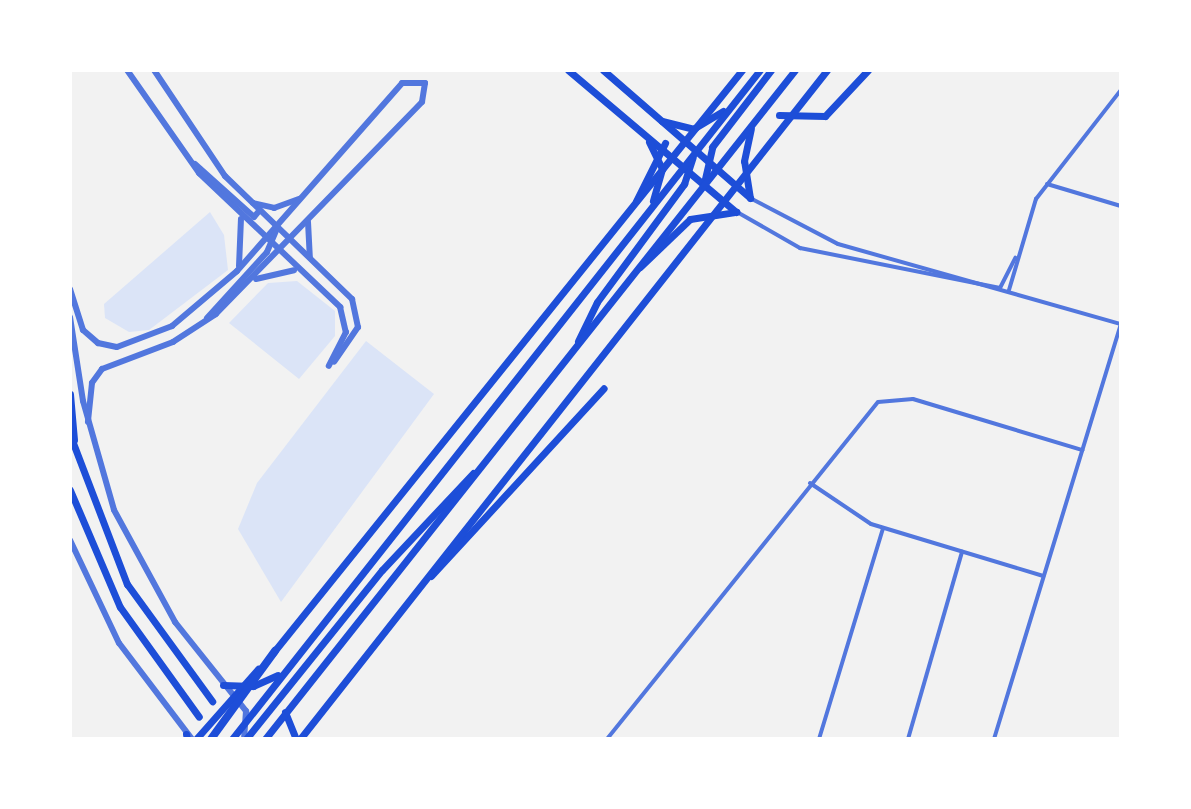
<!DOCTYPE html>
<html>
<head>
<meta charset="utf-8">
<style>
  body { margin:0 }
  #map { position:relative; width:1191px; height:809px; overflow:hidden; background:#f2f2f2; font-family:"PT Sans Narrow",sans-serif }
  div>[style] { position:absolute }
  .green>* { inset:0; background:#dbe4f7 }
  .minor>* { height:4px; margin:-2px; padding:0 2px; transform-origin:2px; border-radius:2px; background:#5277de }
  .tertiary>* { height:6px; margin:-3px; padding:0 3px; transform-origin:3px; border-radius:3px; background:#5277de }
  .primary>* { height:7px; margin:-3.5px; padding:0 3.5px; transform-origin:3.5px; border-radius:3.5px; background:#1d4ed8 }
  .trunk>* { height:7px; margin:-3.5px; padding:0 3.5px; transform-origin:3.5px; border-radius:3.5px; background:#1d4ed8 }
  .motorway>* { height:8px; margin:-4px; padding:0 4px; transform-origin:4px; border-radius:4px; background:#1d4ed8 }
  span { translate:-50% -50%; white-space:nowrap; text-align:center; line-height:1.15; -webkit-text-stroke:6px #fff; paint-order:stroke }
  .frame { position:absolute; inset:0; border:72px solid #fff; pointer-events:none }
</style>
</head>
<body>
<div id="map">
  <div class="green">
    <i style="clip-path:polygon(210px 212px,224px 235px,228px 270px,149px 330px,129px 332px,105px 318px,104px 304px)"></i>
    <i style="clip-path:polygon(297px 281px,335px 311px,335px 336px,299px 379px,229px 323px,268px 283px)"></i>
    <i style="clip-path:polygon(366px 341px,434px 394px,281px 602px,238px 529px,257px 483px)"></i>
  </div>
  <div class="minor">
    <i style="left:1047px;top:184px;width:77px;rotate:16.6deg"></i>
    <i style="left:750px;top:198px;width:99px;rotate:27.6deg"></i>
    <i style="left:838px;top:244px;width:294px;rotate:15.8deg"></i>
    <i style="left:737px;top:212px;width:73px;rotate:29.7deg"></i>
    <i style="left:800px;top:248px;width:204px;rotate:11.3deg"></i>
    <i style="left:1000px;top:288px;width:34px;rotate:-63deg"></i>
    <i style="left:1009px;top:290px;width:95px;rotate:-73.5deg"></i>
    <i style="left:1036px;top:199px;width:138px;rotate:-52.1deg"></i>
    <i style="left:810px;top:483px;width:73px;rotate:33.9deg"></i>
    <i style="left:871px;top:524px;width:180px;rotate:16.8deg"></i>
    <i style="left:607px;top:739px;width:432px;rotate:-51.2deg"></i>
    <i style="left:878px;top:402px;width:35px;rotate:-5deg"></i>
    <i style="left:913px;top:399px;width:177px;rotate:16.8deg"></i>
    <i style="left:819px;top:739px;width:220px;rotate:-73.1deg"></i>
    <i style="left:908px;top:739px;width:195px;rotate:-73.9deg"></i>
    <i style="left:994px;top:739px;width:434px;rotate:-73deg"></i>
  </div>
  <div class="tertiary">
    <i style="left:127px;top:70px;width:126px;rotate:55deg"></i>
    <i style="left:199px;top:173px;width:195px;rotate:43.5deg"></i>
    <i style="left:340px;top:307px;width:26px;rotate:77deg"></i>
    <i style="left:346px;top:332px;width:38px;rotate:117deg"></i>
    <i style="left:154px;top:70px;width:128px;rotate:56.2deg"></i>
    <i style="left:225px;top:176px;width:177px;rotate:44.1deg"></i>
    <i style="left:352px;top:299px;width:29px;rotate:78deg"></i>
    <i style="left:358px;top:327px;width:42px;rotate:124.4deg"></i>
    <i style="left:195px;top:164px;width:79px;rotate:41.9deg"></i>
    <i style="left:254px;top:217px;width:8px;rotate:-50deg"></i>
    <i style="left:253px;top:203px;width:22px;rotate:13deg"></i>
    <i style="left:274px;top:208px;width:27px;rotate:-20deg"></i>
    <i style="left:308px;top:222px;width:35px;rotate:87deg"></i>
    <i style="left:239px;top:266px;width:47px;rotate:-87.6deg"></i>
    <i style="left:256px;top:279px;width:39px;rotate:-13deg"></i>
    <i style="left:70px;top:289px;width:43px;rotate:72.4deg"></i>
    <i style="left:83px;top:330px;width:20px;rotate:41deg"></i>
    <i style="left:98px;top:343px;width:19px;rotate:12deg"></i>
    <i style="left:117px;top:347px;width:59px;rotate:-20.9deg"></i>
    <i style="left:172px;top:326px;width:85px;rotate:-40.2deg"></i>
    <i style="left:237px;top:271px;width:250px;rotate:-48.7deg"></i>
    <i style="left:402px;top:83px;width:23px"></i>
    <i style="left:425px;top:83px;width:19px;rotate:99deg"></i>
    <i style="left:422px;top:102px;width:296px;rotate:134.2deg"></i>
    <i style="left:216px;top:314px;width:51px;rotate:146.9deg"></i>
    <i style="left:173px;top:342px;width:76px;rotate:159.2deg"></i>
    <i style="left:102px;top:369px;width:17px;rotate:126deg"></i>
    <i style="left:92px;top:383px;width:39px;rotate:96deg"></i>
    <i style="left:70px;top:317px;width:85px;rotate:81.2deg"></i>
    <i style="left:83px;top:401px;width:113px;rotate:74.1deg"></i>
    <i style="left:114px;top:510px;width:128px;rotate:61.4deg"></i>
    <i style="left:175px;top:622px;width:114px;rotate:51.4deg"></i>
    <i style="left:246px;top:711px;width:27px;rotate:94deg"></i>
    <i style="left:207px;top:318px;width:89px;rotate:-47.7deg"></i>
    <i style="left:267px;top:252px;width:23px;rotate:-67deg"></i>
    <i style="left:70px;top:540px;width:114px;rotate:64.6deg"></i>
    <i style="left:119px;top:643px;width:121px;rotate:52.8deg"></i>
  </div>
  <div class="primary">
    <i style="left:568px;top:70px;width:220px;rotate:40.2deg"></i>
    <i style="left:603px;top:70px;width:195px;rotate:41deg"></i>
    <i style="left:662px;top:121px;width:32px;rotate:14deg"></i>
    <i style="left:693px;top:129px;width:35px;rotate:-31deg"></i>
    <i style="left:649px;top:142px;width:30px;rotate:64deg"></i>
    <i style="left:662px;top:169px;width:33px;rotate:106deg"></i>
    <i style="left:704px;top:183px;width:37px;rotate:-77deg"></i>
    <i style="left:712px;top:147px;width:97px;rotate:-52.5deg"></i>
    <i style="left:750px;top:198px;width:37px;rotate:-99deg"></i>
    <i style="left:744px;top:161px;width:33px;rotate:-78deg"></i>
    <i style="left:640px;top:267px;width:69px;rotate:-43.8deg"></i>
    <i style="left:690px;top:219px;width:47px;rotate:-8.7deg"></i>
    <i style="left:578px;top:341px;width:43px;rotate:-64deg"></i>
    <i style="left:597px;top:302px;width:147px;rotate:-53.6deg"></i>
    <i style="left:684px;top:184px;width:28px;rotate:-72deg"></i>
    <i style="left:70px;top:394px;width:46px;rotate:85deg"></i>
    <i style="left:70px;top:435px;width:160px;rotate:69.1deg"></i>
    <i style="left:127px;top:584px;width:145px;rotate:54deg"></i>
    <i style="left:70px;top:490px;width:127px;rotate:66.9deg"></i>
    <i style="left:120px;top:607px;width:135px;rotate:54.3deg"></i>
    <i style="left:223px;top:685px;width:30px;rotate:2deg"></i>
    <i style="left:253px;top:686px;width:27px;rotate:-24deg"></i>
    <i style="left:285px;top:712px;width:29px;rotate:68deg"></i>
    <i style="left:186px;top:734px;width:5px;rotate:79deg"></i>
    <i style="left:232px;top:739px;width:852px;rotate:-51.72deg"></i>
    <i style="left:246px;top:739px;width:217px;rotate:-51.2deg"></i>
    <i style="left:382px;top:570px;width:133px;rotate:-46.8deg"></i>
    <i style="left:265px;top:739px;width:853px;rotate:-51.61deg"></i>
  </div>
  <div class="trunk">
    <i style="left:779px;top:115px;width:46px;rotate:1.2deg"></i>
    <i style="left:825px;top:116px;width:63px;rotate:-46.9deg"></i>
    <i style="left:636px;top:201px;width:65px;rotate:-63.4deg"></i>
    <i style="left:431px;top:576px;width:255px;rotate:-47.4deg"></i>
    <i style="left:272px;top:654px;width:750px;rotate:-51.17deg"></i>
    <i style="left:196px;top:739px;width:94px;rotate:-48.5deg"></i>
    <i style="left:300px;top:739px;width:852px;rotate:-51.77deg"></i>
  </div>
  <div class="motorway">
    <i style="left:211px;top:739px;width:109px;rotate:-54deg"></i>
  </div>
  <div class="frame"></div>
</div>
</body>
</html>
